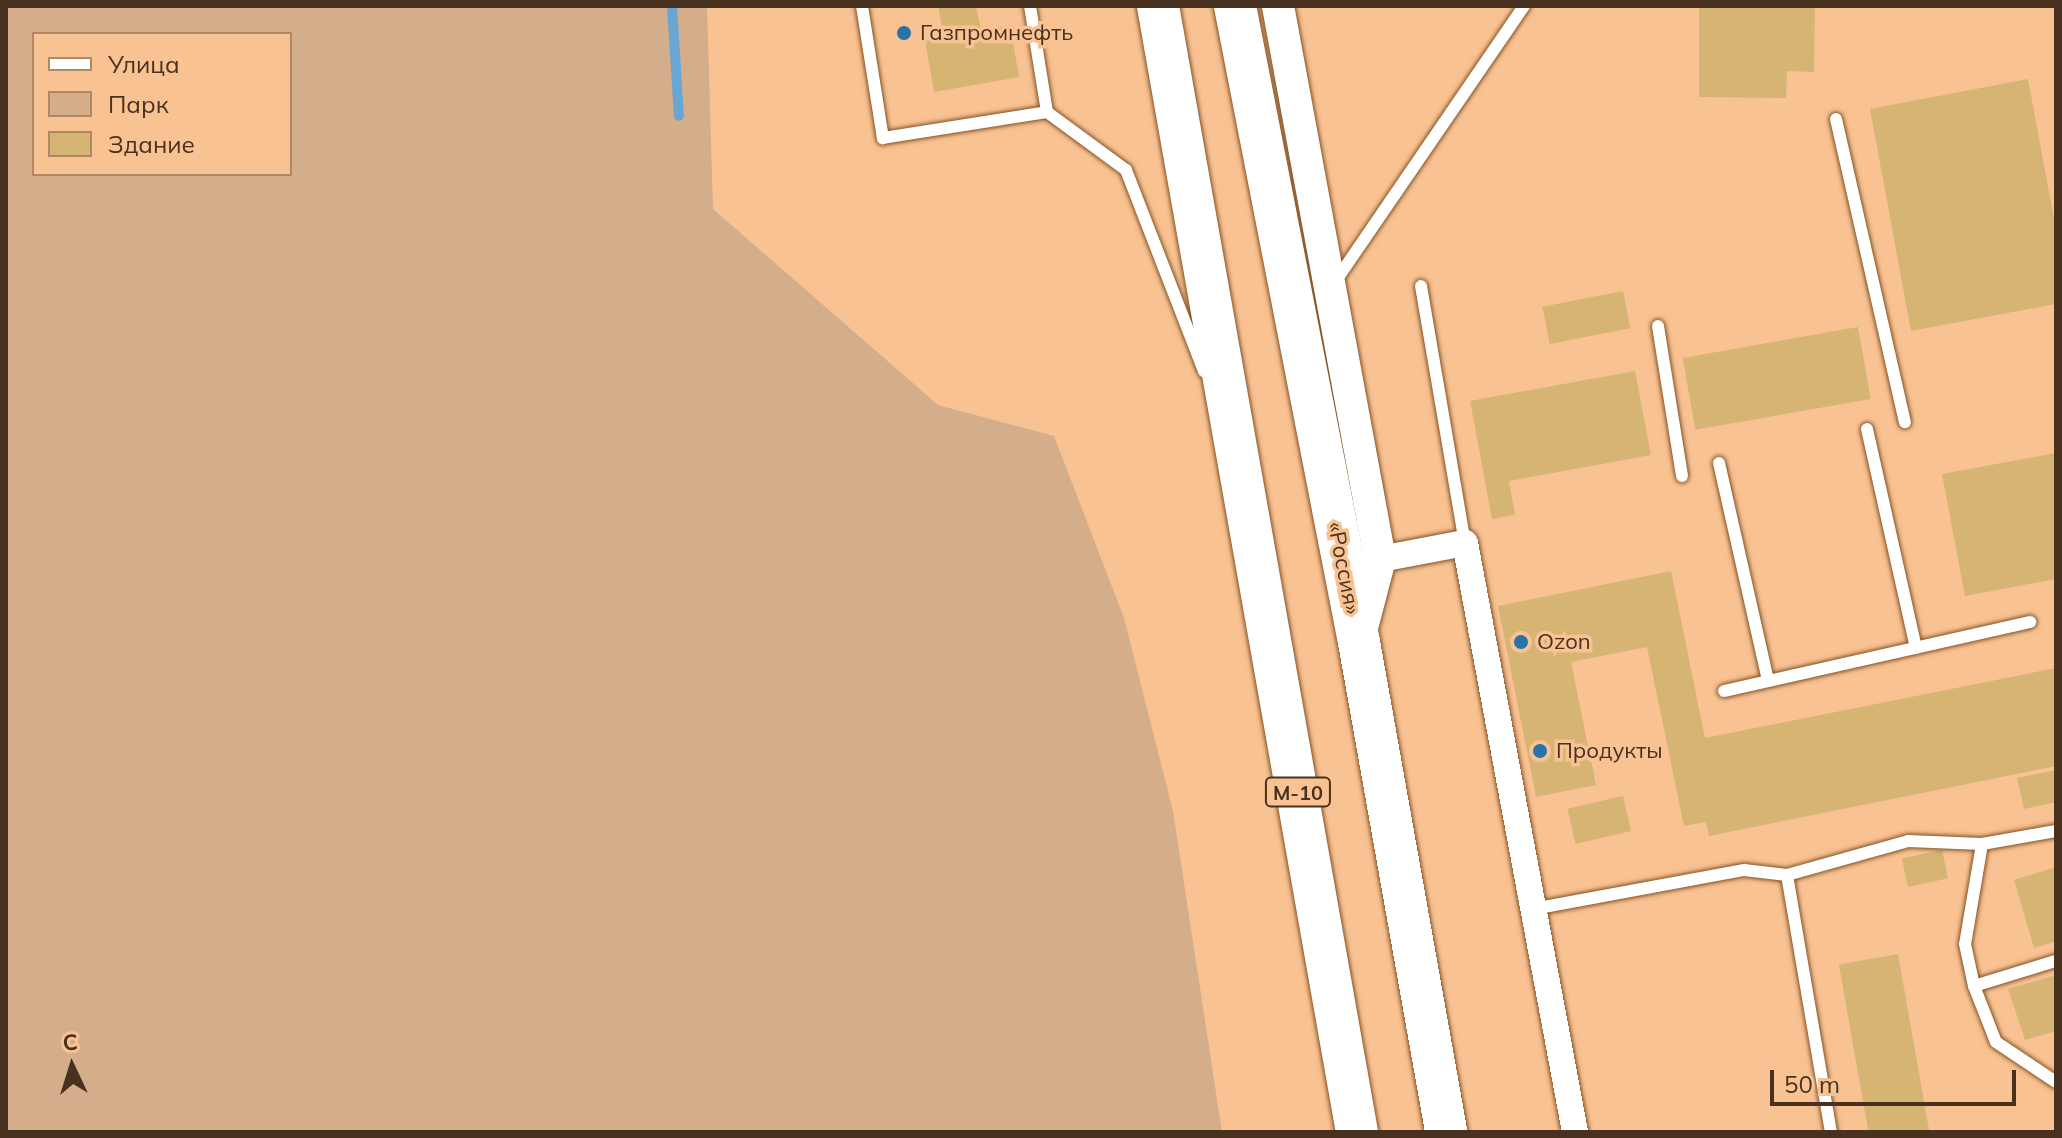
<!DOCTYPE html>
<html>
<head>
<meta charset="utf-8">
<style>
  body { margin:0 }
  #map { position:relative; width:2062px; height:1138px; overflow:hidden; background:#f9c292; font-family:Mulish,sans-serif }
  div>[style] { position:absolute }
  .green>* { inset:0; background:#d4ad8a }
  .stream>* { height:10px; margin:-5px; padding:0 5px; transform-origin:5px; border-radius:5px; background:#6aa6d3 }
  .building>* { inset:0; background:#d6b474; transform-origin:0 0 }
  .roads { filter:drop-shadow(0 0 2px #835325) drop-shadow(0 0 2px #835325) }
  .service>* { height:12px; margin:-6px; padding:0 6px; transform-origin:6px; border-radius:6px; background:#fff }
  .minor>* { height:26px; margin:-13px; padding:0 13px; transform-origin:13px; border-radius:13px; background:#fff }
  .tertiary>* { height:32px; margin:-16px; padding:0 16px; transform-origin:16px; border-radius:16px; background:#fff }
  .trunk>* { height:42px; margin:-21px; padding:0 21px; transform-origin:21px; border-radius:21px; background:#fff }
  .dots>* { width:22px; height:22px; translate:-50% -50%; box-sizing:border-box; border:4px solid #f9c292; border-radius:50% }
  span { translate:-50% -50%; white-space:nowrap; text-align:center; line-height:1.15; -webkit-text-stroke:7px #f9c292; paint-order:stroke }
  .shield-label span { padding:2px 6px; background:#f9c292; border:2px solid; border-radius:6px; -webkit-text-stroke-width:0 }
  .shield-label { font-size:20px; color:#48321f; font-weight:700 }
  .poi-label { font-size:22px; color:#48321f }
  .left { translate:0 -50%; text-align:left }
  .street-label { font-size:22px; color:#48321f }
  .frame { position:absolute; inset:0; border:8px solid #48321f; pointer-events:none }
  .legend { position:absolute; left:32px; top:32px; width:260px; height:144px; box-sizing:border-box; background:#f9c292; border:2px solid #b28864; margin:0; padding:10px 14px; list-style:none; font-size:24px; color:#48321f }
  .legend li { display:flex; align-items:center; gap:16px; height:40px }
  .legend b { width:40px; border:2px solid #b28864 }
  .north { position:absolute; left:32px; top:1026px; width:80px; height:80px; -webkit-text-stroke:6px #f9c292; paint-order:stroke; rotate:356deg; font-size:22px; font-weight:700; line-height:32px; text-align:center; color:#48321f }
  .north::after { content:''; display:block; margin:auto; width:28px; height:36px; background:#48321f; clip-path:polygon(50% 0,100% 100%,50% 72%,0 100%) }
  .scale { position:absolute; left:1770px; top:1070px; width:246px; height:36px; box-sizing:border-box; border:4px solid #48321f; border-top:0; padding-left:10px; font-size:24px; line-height:28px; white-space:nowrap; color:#48321f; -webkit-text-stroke:6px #f9c292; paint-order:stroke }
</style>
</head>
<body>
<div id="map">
  <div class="green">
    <i style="clip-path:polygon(evenodd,6px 6px,707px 6px,713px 209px,938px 405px,1054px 436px,1124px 618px,1173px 811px,1222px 1132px,6px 1132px,6px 6px,34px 34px,290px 34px,290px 174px,34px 174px,34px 34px)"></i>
  </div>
  <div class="stream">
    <i style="left:672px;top:6px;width:110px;rotate:86.4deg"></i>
  </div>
  <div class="building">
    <i style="clip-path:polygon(938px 6px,976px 6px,981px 30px,1010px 25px,1019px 77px,934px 92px,925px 40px,944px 37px)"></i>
    <i style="clip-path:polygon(1699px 6px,1815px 6px,1814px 72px,1787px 71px,1786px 98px,1699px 97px)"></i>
    <i style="clip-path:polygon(2028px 79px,2056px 230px,2056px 304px,1911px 331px,1870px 109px)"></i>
    <i style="left:1623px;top:291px;width:38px;height:82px;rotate:79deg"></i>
    <i style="left:1858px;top:327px;width:73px;height:178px;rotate:80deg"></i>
    <i style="clip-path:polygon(1635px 371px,1651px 455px,1509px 481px,1515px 515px,1492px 519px,1470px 401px)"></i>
    <i style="clip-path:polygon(2056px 453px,2056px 579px,1965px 596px,1942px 474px)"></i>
    <i style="clip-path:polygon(1671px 571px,1705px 738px,2056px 668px,2056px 766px,1709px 836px,1706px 822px,1684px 826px,1647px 647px,1571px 662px,1596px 785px,1536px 797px,1498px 606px)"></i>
    <i style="clip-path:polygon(2056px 770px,2056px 802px,2024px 809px,2017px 778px)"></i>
    <i style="left:1623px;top:796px;width:36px;height:57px;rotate:77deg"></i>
    <i style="left:1942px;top:850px;width:29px;height:41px;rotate:78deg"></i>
    <i style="clip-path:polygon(2056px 867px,2056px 941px,2034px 948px,2014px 880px)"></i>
    <i style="left:1898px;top:954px;width:181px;height:60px;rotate:80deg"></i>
    <i style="clip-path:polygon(2056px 975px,2056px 1031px,2025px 1040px,2008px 989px)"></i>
  </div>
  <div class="roads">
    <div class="service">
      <i style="left:862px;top:6px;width:134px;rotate:81deg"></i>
      <i style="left:883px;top:138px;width:166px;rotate:-9deg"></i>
      <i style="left:1030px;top:6px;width:107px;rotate:80.9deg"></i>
      <i style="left:1047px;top:112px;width:98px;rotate:36.3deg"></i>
      <i style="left:1126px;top:170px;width:216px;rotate:68.8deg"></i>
      <i style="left:1836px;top:119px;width:311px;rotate:77.2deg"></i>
      <i style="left:1335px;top:282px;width:335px;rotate:-55.6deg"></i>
      <i style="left:1421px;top:286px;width:261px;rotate:80.3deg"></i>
      <i style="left:1658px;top:326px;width:152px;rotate:80.9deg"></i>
      <i style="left:1867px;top:429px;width:224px;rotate:77.4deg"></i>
      <i style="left:1719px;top:463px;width:223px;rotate:77.3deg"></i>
      <i style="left:1724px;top:691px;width:314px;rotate:-12.7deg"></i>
      <i style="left:1982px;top:844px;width:101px;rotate:99.6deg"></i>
      <i style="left:1965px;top:944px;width:43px;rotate:77.9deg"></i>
      <i style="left:1974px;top:986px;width:60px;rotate:68.6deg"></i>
      <i style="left:1996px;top:1042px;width:72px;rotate:33.7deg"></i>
      <i style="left:1787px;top:875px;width:261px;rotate:80.3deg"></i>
      <i style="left:1533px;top:909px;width:215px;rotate:-10.5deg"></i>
      <i style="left:1744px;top:870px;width:43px;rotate:6.6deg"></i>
      <i style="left:1787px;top:875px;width:126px;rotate:-15.7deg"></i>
      <i style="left:1908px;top:841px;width:74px;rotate:2.3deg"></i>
      <i style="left:1982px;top:844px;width:75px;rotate:-10deg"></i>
      <i style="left:1974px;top:986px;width:86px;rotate:-17deg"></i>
    </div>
    <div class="minor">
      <i style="left:1380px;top:559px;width:86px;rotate:-10.7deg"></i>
      <i style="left:1465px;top:543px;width:599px;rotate:79.42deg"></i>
    </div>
    <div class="tertiary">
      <i style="left:1278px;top:6px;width:562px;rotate:79.55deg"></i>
      <i style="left:1380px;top:559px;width:79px;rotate:104.7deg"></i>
    </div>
    <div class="trunk">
      <i style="left:1158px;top:6px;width:1143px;rotate:79.98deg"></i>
      <i style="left:1235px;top:6px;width:648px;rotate:78.97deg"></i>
      <i style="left:1359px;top:642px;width:498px;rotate:79.9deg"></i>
    </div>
  </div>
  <div class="dots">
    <i style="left:904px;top:33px;background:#2774a6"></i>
    <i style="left:1521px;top:642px;background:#2774a6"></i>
    <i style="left:1540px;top:751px;background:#2774a6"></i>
  </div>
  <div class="shield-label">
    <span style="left:1298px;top:792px">М-10</span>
  </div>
  <div class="poi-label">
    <span class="left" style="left:920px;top:33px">Газпромнефть</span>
    <span class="left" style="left:1537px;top:642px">Ozon</span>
    <span class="left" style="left:1556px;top:751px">Продукты</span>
  </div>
  <div class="street-label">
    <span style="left:1344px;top:568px;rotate:79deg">«Россия»</span>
  </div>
  <div class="frame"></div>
  <ul class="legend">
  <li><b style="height:10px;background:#fff"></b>Улица</li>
  <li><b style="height:22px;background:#d4ad8a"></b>Парк</li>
  <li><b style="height:22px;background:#d6b474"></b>Здание</li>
  </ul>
  <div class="north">С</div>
  <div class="scale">50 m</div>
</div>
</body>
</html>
